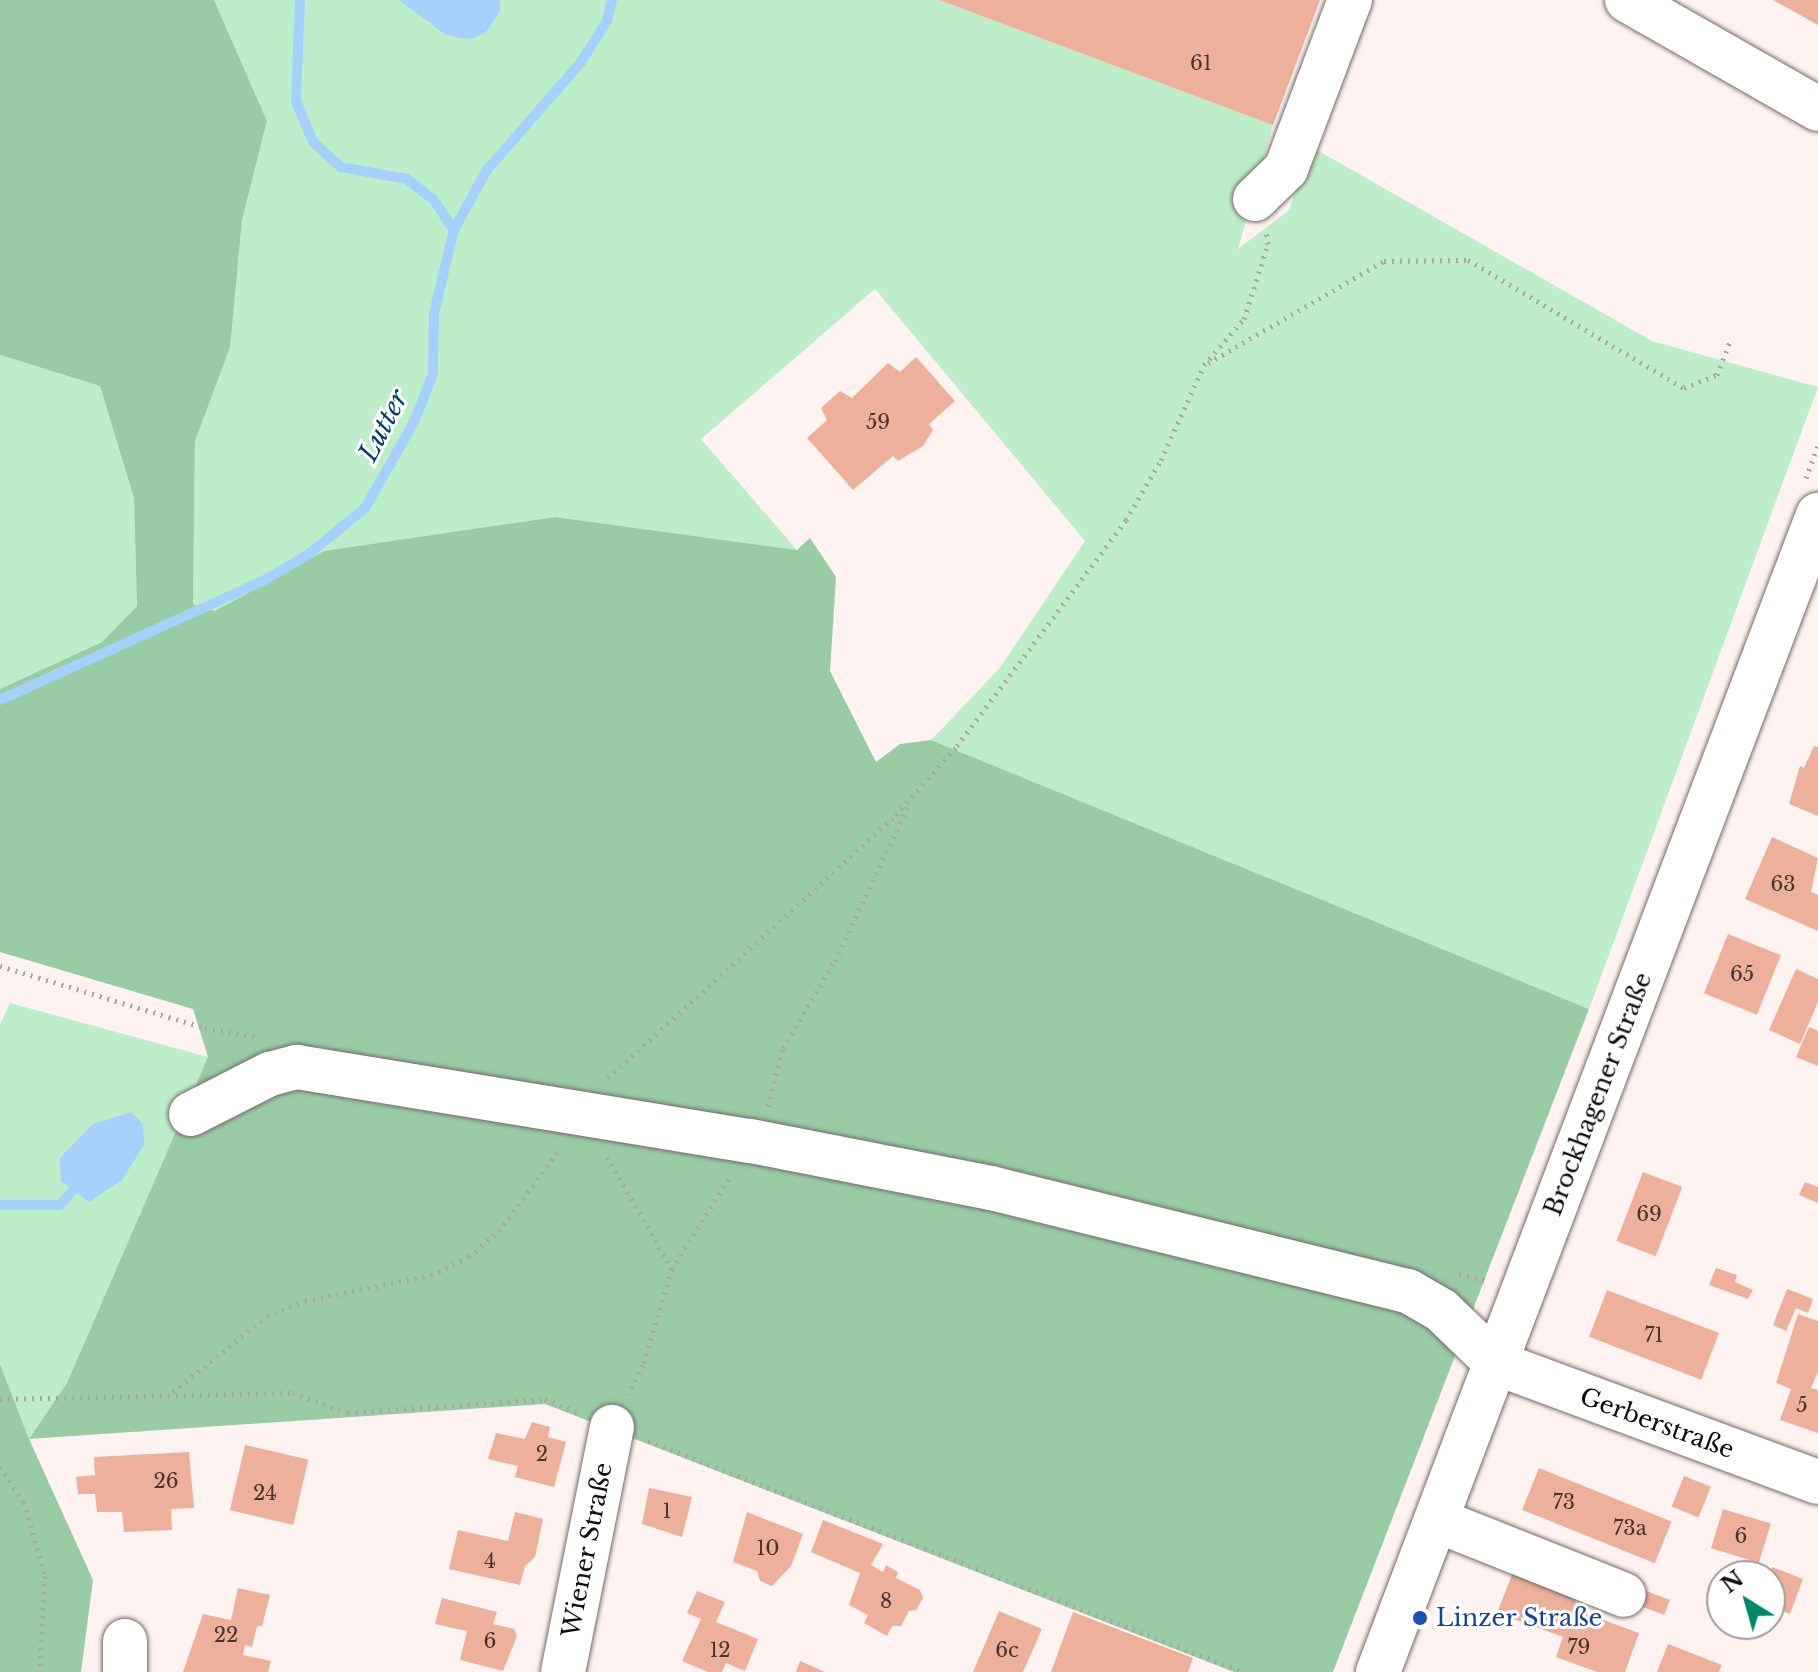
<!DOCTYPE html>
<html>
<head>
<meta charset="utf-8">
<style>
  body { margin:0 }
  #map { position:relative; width:1818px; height:1672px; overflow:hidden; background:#fef3f0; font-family:"Libre Baskerville",serif }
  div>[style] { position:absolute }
  .green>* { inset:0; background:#beeec9 }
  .forest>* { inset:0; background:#99cca5 }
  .water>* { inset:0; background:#a7d0fd }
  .stream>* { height:10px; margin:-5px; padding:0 5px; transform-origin:5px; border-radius:5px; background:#a7d0fd }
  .building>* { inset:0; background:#ecb09b; transform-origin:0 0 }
  .path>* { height:5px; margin-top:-2.5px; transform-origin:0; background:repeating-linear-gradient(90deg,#ada5a2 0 2px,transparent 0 8px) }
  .roads { filter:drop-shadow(0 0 2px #746b68) drop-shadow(0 0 2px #746b68) }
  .minor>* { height:44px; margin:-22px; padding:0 22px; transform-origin:22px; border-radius:22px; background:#fff }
  .major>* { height:44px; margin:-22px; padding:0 22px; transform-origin:22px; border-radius:22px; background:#fff }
  .dots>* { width:22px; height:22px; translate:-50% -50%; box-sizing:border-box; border:4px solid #fff; border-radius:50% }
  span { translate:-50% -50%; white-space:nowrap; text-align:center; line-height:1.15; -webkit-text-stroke:6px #fff; paint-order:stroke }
  .number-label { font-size:20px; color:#46352e }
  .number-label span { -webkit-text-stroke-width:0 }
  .street-label { font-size:24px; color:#0f0c0a }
  .transit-label { font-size:24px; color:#164399 }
  .left { translate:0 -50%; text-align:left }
  .water-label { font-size:26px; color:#003f73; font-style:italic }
  .north { position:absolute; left:1706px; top:1560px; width:80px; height:80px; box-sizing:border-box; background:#fff; border:2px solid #9f9e9d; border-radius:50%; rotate:323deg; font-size:22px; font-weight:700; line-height:32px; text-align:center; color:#0f0c0a }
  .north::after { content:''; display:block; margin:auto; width:28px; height:36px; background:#00866b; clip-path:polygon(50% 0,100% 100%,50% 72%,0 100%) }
</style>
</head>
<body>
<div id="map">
  <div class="green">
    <i style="clip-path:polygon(214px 0,939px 0,1273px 125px,1238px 249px,1289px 210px,1310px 146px,1652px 341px,1818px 387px,1589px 1009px,931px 740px,999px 669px,1085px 541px,875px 289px,701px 439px,797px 550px,555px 517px,325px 551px,215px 611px,193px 604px,195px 441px,229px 347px,242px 220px,267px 121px)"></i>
    <i style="clip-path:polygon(0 355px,100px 386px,134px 500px,137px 606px,102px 642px,0 689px)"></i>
    <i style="clip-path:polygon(10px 1003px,208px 1057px,67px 1383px,29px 1439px,0 1364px,0 1024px)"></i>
  </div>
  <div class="forest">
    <i style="clip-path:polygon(0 0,214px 0,267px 121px,242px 220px,230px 347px,195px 441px,193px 604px,215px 611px,324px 551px,555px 517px,797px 550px,810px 538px,836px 577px,830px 671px,876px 762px,900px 744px,931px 740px,1589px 1009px,1333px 1672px,1234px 1672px,545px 1404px,29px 1439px,93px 1580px,81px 1672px,0 1672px,0 1364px,29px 1439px,67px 1383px,208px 1057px,193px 1009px,0 952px,0 689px,102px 642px,137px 606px,134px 499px,100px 386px,0 355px)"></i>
  </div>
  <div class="water">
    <i style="clip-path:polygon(399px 0,500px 0,500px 11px,487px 31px,473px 39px,461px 38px,446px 35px)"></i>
    <i style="clip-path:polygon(131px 1112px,143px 1124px,144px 1145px,122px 1180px,89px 1202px,61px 1181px,60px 1158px,93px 1124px)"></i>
  </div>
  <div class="stream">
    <i style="left:300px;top:0;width:101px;rotate:92.3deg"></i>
    <i style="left:296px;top:101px;width:44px;rotate:67.5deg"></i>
    <i style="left:313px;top:142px;width:38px;rotate:42deg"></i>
    <i style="left:341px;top:167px;width:67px;rotate:10.3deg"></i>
    <i style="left:407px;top:179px;width:33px;rotate:38deg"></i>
    <i style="left:433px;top:199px;width:37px;rotate:56deg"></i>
    <i style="left:0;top:700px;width:291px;rotate:-24.4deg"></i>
    <i style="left:265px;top:580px;width:51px;rotate:-30.6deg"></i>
    <i style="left:309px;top:554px;width:72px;rotate:-39.4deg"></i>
    <i style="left:365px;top:508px;width:99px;rotate:-60.3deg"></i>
    <i style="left:414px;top:422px;width:52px;rotate:-68.4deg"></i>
    <i style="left:433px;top:374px;width:61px;rotate:-89.1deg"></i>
    <i style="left:434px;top:313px;width:85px;rotate:-76.5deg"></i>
    <i style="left:454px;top:230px;width:67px;rotate:-61.5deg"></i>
    <i style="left:486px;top:171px;width:145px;rotate:-48.9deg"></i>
    <i style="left:581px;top:62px;width:49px;rotate:-57.6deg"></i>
    <i style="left:607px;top:21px;width:22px;rotate:-77deg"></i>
    <i style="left:0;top:1205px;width:60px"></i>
    <i style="left:60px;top:1205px;width:20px;rotate:-49deg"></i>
  </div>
  <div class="building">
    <i style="clip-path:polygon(939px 0,1320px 0,1273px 125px)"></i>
    <i style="clip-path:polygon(1773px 0,1818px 0,1818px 25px)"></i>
    <i style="clip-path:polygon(916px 357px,955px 401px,929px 424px,933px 430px,923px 446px,898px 461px,893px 456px,853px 490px,807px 438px,827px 420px,821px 408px,840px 391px,852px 398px,888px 363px,900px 372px)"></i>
    <i style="clip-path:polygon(1814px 746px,1818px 747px,1818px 816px,1789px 804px,1800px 766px,1804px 768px)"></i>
    <i style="clip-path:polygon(1772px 837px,1818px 858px,1811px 892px,1818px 895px,1818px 931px,1745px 899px)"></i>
    <i style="left:1728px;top:934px;width:57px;height:64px;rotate:22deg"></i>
    <i style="clip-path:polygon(1796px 969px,1818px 979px,1818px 1002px,1800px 1044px,1769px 1030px)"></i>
    <i style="clip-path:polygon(1809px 1027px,1818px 1031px,1818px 1066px,1796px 1057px)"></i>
    <i style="left:1643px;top:1172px;width:42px;height:74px;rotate:21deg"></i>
    <i style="clip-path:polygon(1805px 1182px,1818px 1187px,1818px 1203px,1799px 1195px)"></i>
    <i style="clip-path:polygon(1716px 1268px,1737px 1275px,1735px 1282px,1753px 1290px,1748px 1299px,1709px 1285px)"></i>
    <i style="clip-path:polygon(1787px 1289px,1813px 1299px,1808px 1313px,1796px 1308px,1786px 1331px,1773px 1325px)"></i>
    <i style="left:1607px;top:1290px;width:120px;height:50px;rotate:21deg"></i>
    <i style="clip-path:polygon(1798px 1314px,1818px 1321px,1818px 1372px,1811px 1388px,1818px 1390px,1818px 1433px,1780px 1420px,1791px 1389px,1776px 1383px)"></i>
    <i style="clip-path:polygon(532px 1422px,550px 1427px,548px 1437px,566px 1442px,554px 1487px,515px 1477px,518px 1466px,488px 1459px,496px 1433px,525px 1439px)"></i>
    <i style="left:245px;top:1445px;width:65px;height:67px;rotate:13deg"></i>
    <i style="clip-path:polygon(189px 1452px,194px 1508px,171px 1509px,172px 1530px,124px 1532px,122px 1512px,97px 1512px,95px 1494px,78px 1494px,76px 1477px,95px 1475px,94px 1457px)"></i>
    <i style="left:1539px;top:1468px;width:143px;height:45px;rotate:22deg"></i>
    <i style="left:1684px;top:1476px;width:29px;height:33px;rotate:22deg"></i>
    <i style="clip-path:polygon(649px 1488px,692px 1497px,682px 1537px,642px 1524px)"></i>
    <i style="left:1723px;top:1509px;width:50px;height:41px;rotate:17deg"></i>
    <i style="clip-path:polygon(515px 1512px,543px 1519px,535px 1557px,525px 1566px,520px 1585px,449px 1569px,458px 1530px,508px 1541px)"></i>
    <i style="clip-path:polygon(747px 1512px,803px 1534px,791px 1566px,772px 1586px,760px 1581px,757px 1571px,733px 1562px)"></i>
    <i style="clip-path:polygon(823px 1520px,883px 1544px,871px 1565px,883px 1572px,886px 1565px,898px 1572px,896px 1578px,920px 1590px,923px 1598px,916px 1610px,909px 1611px,901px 1626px,892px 1626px,887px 1636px,864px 1623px,868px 1615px,849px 1605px,860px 1573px,811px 1552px)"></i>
    <i style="clip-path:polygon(1515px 1567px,1580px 1592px,1573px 1609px,1639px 1633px,1625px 1672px,1597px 1672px,1556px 1657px,1563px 1637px,1497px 1613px)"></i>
    <i style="clip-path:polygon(1772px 1567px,1803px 1579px,1790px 1614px,1770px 1607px)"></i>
    <i style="clip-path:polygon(238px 1588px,270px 1595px,262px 1626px,257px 1626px,252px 1647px,245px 1645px,243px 1655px,271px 1661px,268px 1672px,183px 1672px,203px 1614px,231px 1620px)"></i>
    <i style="left:1641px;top:1589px;width:31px;height:16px;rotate:21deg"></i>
    <i style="clip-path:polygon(697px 1591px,725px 1602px,716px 1622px,758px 1639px,745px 1671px,726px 1663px,722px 1672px,708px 1672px,682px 1661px,701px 1619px,687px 1613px)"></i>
    <i style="clip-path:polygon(442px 1598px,497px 1612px,493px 1624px,514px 1629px,517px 1636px,503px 1671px,460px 1660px,467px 1631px,435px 1624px)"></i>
    <i style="clip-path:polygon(999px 1611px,1042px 1629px,1023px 1672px,973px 1672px)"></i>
    <i style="clip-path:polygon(1073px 1612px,1193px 1658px,1188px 1672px,1051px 1672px)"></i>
    <i style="clip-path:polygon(1668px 1644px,1722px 1665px,1719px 1672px,1657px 1672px)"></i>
    <i style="clip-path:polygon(800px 1661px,825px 1672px,796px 1672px)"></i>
  </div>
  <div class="path">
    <i style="left:1208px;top:363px;width:203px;rotate:-30.1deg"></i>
    <i style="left:1384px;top:261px;width:84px;rotate:-0.7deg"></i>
    <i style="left:1468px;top:260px;width:251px;rotate:30.7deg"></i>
    <i style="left:1684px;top:388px;width:35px;rotate:-22deg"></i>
    <i style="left:1717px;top:375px;width:39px;rotate:-69deg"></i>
    <i style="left:1806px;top:478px;width:35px;rotate:-70deg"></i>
    <i style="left:0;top:966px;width:214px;rotate:16.8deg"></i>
    <i style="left:205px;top:1028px;width:53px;rotate:9.8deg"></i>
    <i style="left:608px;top:1078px;width:390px;rotate:-42.4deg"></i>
    <i style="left:896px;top:815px;width:92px;rotate:-48.5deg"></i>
    <i style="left:957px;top:746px;width:282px;rotate:-53.2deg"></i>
    <i style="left:1126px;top:520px;width:69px;rotate:-59.7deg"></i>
    <i style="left:1161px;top:460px;width:104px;rotate:-65.6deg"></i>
    <i style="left:1204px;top:365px;width:61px;rotate:-49deg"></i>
    <i style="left:1244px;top:319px;width:79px;rotate:-72.3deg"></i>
    <i style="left:1268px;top:244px;width:12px;rotate:-99deg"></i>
    <i style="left:768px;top:1106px;width:60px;rotate:-75.5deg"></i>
    <i style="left:783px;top:1048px;width:101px;rotate:-59.1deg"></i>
    <i style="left:835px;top:961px;width:176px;rotate:-64.7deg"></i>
    <i style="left:607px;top:1157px;width:129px;rotate:59.9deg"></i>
    <i style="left:672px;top:1269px;width:100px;rotate:106.8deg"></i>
    <i style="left:643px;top:1365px;width:33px;rotate:117deg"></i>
    <i style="left:672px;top:1269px;width:111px;rotate:-57.9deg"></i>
    <i style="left:1459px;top:1274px;width:30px;rotate:14deg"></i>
    <i style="left:173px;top:1392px;width:121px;rotate:-39deg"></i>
    <i style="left:267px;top:1316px;width:41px;rotate:-21.5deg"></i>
    <i style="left:305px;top:1301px;width:129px;rotate:-11.7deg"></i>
    <i style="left:431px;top:1275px;width:42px;rotate:-25.3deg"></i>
    <i style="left:469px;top:1257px;width:40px;rotate:-41deg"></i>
    <i style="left:499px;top:1231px;width:102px;rotate:-53.4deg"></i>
    <i style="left:0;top:1399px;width:293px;rotate:-1.2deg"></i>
    <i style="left:293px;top:1393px;width:59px;rotate:20deg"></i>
    <i style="left:348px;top:1413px;width:197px;rotate:-4.1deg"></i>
    <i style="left:545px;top:1399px;width:38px;rotate:22deg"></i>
    <i style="left:648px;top:1441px;width:638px;rotate:21.22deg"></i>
    <i style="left:0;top:1467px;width:42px;rotate:55.6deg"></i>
    <i style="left:24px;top:1502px;width:77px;rotate:74.2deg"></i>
    <i style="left:45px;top:1576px;width:96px;rotate:93deg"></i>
  </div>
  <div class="roads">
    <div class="minor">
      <i style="left:1627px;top:0;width:220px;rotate:29.7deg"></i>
      <i style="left:1255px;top:199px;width:43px;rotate:-44.1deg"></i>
      <i style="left:1286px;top:169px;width:181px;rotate:-69.3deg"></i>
      <i style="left:191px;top:1114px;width:89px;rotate:-26.9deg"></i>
      <i style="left:270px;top:1074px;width:28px;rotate:-15deg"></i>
      <i style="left:297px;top:1067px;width:460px;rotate:9.3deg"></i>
      <i style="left:751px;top:1141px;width:245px;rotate:11.1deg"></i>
      <i style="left:991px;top:1188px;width:430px;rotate:13.9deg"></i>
      <i style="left:1408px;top:1291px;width:38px;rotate:30deg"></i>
      <i style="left:1441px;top:1310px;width:76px;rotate:43.9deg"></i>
      <i style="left:1496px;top:1363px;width:343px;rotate:20.3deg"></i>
      <i style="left:1436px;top:1520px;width:202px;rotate:21.7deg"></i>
      <i style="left:125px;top:1672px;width:31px;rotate:-90deg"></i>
      <i style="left:563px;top:1672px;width:250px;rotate:-78.7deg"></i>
    </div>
    <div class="major">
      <i style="left:1378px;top:1672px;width:1238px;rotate:-69.18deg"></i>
    </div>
  </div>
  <div class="dots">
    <i style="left:1420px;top:1618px;background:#1a4fb4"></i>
  </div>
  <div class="number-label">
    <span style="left:1201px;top:63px">61</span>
    <span style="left:878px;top:422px">59</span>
    <span style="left:1783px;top:884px">63</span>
    <span style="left:1742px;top:974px">65</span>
    <span style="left:1649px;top:1214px">69</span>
    <span style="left:1654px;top:1335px">71</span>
    <span style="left:1802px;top:1405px">5</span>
    <span style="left:542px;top:1454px">2</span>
    <span style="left:166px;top:1481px">26</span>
    <span style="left:265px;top:1493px">24</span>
    <span style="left:1564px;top:1502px">73</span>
    <span style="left:667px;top:1511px">1</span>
    <span style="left:1630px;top:1528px">73a</span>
    <span style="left:1741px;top:1536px">6</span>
    <span style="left:768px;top:1548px">10</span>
    <span style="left:490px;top:1561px">4</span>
    <span style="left:886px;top:1601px">8</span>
    <span style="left:226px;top:1635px">22</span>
    <span style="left:490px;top:1641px">6</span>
    <span style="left:1579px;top:1647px">79</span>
    <span style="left:720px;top:1650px">12</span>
    <span style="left:1007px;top:1650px">6c</span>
  </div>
  <div class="street-label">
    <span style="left:1598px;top:1094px;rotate:-69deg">Brockhagener Straße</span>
    <span style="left:1657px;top:1423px;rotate:20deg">Gerberstraße</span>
    <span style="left:587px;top:1550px;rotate:-79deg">Wiener Straße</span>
  </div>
  <div class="transit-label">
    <span class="left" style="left:1436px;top:1618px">Linzer Straße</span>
  </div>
  <div class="water-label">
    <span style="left:384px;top:426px;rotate:-63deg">Lutter</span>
  </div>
  <div class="north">N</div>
</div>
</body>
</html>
